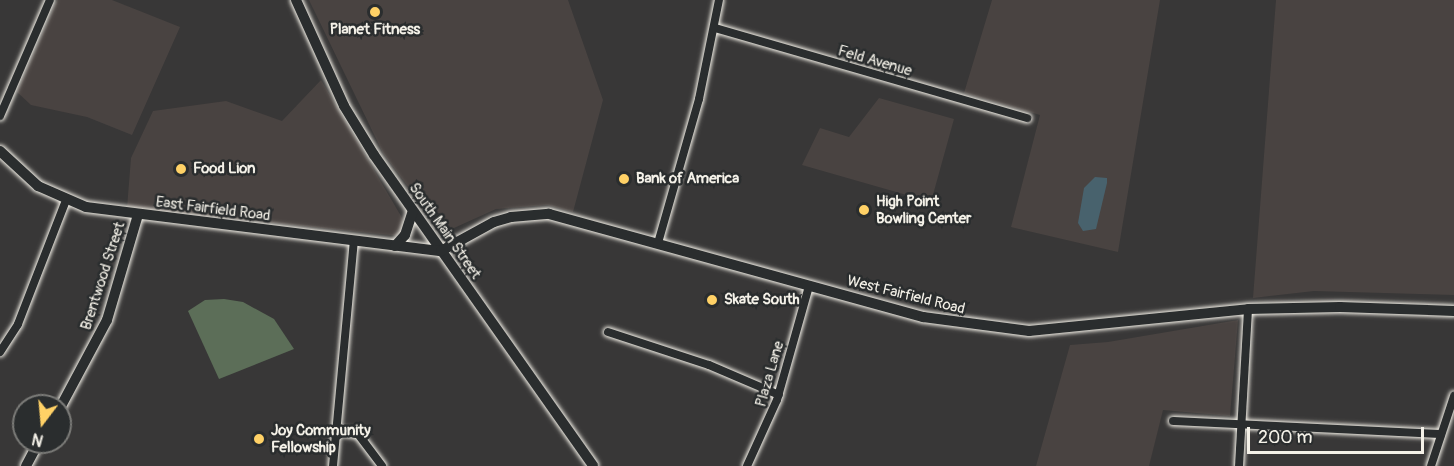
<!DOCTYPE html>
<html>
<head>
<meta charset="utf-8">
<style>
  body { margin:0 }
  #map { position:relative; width:1454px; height:466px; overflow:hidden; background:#383737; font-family:Pangolin,sans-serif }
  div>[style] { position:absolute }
  .built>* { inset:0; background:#494341 }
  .green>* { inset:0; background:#5c6e58 }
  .water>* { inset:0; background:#48626d }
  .roads { filter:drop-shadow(0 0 2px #f4f1e8) drop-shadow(0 0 2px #f4f1e8) }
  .minor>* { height:8px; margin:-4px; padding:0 4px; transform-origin:4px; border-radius:4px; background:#2a2d2e }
  .major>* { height:10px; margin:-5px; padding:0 5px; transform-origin:5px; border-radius:5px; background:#2a2d2e }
  .dots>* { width:16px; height:16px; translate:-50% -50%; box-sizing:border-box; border:3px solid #2a2d2e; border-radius:50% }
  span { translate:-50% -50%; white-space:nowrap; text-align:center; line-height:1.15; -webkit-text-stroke:5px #2a2d2e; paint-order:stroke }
  .poi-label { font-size:15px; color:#f4f1e8; font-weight:700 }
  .left { translate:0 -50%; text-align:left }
  .street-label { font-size:15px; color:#f4f1e8 }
  .north { position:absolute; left:12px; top:394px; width:60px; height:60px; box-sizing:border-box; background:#2a2d2e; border:2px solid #7b7b78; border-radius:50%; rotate:196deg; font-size:16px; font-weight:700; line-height:24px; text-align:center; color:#f4f1e8 }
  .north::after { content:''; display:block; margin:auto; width:21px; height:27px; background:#ffd166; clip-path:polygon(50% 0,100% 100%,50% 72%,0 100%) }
  .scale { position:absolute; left:1247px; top:427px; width:177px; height:27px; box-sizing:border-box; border:3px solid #f4f1e8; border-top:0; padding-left:8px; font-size:18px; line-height:21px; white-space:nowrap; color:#f4f1e8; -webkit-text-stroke:4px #2a2d2e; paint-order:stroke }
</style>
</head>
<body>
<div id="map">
  <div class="built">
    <i style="clip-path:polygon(57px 0,112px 0,180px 27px,132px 135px,87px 117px,31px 105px,17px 92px)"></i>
    <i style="clip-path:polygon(309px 0,568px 0,603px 100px,573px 212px,547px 205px,496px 209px,443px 233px,383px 153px)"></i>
    <i style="clip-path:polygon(992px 0,1160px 0,1118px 252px,1011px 227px,1040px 115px,964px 93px)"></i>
    <i style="clip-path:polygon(1276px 0,1454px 0,1454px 295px,1314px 291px,1253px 298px)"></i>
    <i style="clip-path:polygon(321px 80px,401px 216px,405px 225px,399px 236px,127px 208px,131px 158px,153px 111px,226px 101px,282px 121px)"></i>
    <i style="clip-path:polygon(879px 98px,954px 119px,931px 202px,802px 165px,820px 128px,849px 137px)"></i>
    <i style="clip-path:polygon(1238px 320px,1230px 416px,1163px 410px,1149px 466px,1036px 466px,1070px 345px,1108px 342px)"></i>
  </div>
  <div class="green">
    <i style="clip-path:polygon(224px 299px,243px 302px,274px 319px,294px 349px,219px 379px,188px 311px,205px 300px)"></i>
  </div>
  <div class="water">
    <i style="clip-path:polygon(1095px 177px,1107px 178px,1107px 183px,1096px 229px,1083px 231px,1078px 223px,1084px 188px)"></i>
  </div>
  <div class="roads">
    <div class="minor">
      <i style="left:715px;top:28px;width:325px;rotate:16.1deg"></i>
      <i style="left:0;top:116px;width:126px;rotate:-66.7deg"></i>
      <i style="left:658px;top:243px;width:150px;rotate:-74.1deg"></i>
      <i style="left:699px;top:99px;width:101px;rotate:-78.6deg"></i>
      <i style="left:608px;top:332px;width:106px;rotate:18.1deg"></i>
      <i style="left:709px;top:365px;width:76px;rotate:23.2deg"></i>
      <i style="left:0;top:352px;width:33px;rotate:-57deg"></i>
      <i style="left:18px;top:324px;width:133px;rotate:-68.8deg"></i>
      <i style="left:1173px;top:421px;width:268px;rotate:2.8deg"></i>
      <i style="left:336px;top:431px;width:22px;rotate:8deg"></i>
      <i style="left:358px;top:434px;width:40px;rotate:53deg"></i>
      <i style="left:333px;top:466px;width:226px;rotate:-84.7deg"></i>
      <i style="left:747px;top:466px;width:72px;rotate:-65.6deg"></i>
      <i style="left:777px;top:400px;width:118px;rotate:-74.3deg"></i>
      <i style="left:1239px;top:466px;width:157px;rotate:-86.7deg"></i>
      <i style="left:1431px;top:466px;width:74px;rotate:-71.8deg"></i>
    </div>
    <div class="major">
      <i style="left:296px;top:0;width:116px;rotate:65.6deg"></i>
      <i style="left:344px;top:106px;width:57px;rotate:58.5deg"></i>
      <i style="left:374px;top:155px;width:380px;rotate:54.8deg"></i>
      <i style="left:0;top:151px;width:52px;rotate:42.6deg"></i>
      <i style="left:38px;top:186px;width:52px;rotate:23.6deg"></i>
      <i style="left:86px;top:207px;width:358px;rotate:7.1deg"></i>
      <i style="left:395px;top:246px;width:15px;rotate:-48deg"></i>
      <i style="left:405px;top:235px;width:25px;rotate:-72deg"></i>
      <i style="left:441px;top:251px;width:60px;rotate:-28.7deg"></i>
      <i style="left:494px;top:222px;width:18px;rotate:-16deg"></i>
      <i style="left:511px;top:217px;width:38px;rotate:-5deg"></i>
      <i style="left:549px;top:214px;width:388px;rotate:15.4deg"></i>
      <i style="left:923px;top:317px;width:107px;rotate:7.5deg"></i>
      <i style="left:1029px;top:331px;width:220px;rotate:-5.7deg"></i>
      <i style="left:1248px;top:309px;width:92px;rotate:-1.2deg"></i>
      <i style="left:1340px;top:307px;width:114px;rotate:2deg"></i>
      <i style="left:60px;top:408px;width:100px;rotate:-61.9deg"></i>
      <i style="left:107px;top:320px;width:109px;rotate:-73.6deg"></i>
      <i style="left:26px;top:466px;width:27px;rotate:-62deg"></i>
    </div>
  </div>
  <div class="dots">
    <i style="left:375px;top:12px;background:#ffd166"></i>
    <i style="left:181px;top:169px;background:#ffd166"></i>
    <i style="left:624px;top:179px;background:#ffd166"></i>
    <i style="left:864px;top:210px;background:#ffd166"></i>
    <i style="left:712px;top:300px;background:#ffd166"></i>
    <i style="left:259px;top:439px;background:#ffd166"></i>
  </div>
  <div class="poi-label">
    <span style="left:375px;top:30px">Planet Fitness</span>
    <span class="left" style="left:193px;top:169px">Food Lion</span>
    <span class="left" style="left:636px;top:179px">Bank of America</span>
    <span class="left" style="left:876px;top:210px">High Point<br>Bowling Center</span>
    <span class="left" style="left:724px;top:300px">Skate South</span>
    <span class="left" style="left:271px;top:439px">Joy Community<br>Fellowship</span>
  </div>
  <div class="street-label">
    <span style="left:875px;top:61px;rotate:16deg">Feld Avenue</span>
    <span style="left:213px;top:209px;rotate:7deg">East Fairfield Road</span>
    <span style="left:445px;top:231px;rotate:55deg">South Main Street</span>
    <span style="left:103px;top:276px;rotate:-72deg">Brentwood Street</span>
    <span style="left:906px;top:295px;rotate:14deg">West Fairfield Road</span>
    <span style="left:770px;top:374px;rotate:-74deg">Plaza Lane</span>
  </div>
  <div class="north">N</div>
  <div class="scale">200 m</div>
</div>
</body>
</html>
